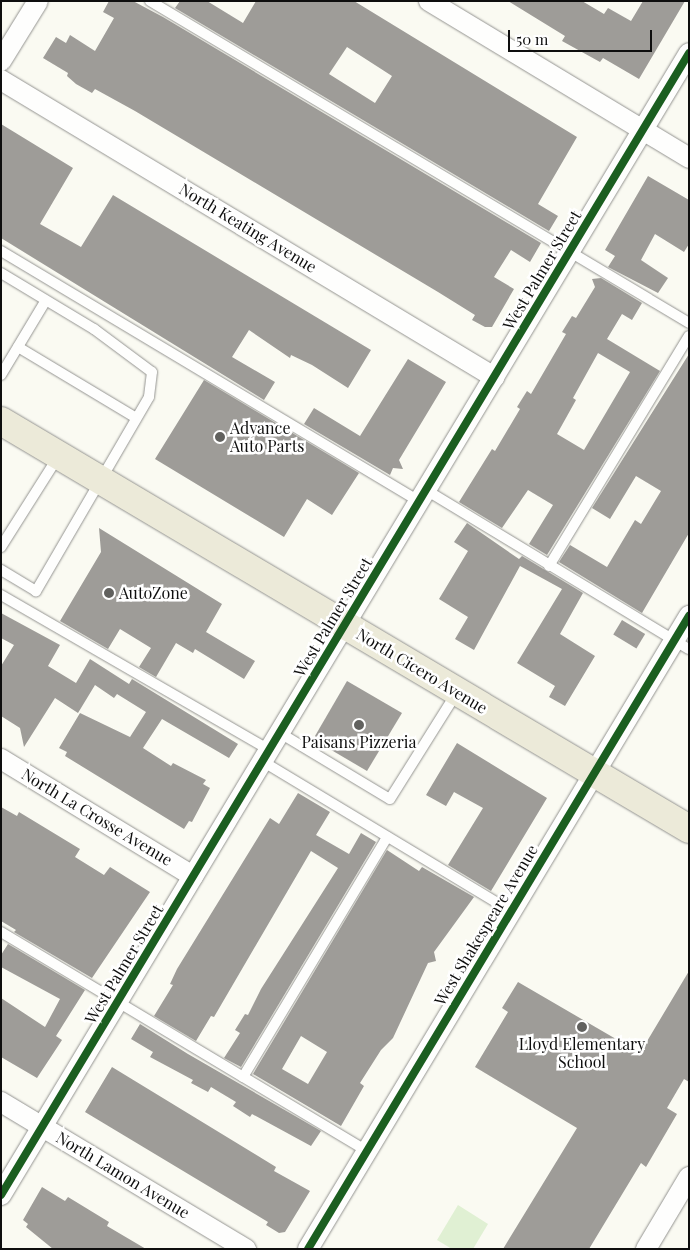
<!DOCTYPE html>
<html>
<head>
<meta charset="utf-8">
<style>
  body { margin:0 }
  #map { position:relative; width:690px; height:1250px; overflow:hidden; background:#fafaf2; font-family:"Playfair Display",serif }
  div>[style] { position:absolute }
  .green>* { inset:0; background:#e0f0d3 }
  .building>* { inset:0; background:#9e9c98; transform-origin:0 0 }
  .roads { filter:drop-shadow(0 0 1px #949491) drop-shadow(0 0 1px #949491) }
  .lane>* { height:10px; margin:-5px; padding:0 5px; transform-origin:5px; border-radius:5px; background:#fefefd }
  .street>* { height:20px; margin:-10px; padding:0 10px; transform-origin:10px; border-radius:10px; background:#fefefd }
  .primary>* { height:28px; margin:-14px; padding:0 14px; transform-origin:14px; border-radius:14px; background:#ecead9 }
  .cycleway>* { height:8px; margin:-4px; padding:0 4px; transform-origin:4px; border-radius:4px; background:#1b5e20 }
  .dots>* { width:14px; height:14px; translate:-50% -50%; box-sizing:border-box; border:2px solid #fff; border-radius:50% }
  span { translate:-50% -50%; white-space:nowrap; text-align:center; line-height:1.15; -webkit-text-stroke:5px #fff; paint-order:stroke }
  .street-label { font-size:16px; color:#0e0e0e }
  .poi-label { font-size:16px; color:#0e0e0e }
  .left { translate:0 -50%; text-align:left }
  .frame { position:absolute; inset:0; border:2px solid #0e0e0e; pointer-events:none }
  .scale { position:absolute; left:508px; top:30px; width:144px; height:22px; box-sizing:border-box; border:2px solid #0e0e0e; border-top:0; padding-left:6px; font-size:15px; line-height:18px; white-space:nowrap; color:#0e0e0e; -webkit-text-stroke:4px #fff; paint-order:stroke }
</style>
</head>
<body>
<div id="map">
  <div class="green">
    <i style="clip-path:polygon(458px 1205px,488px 1224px,473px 1249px,452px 1249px,437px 1240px)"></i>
  </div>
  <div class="building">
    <i style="clip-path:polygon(109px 1px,133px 1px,163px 17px,541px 243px,530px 262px,511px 250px,494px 277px,514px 289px,492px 327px,485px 327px,472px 320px,475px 315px,438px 292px,135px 111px,95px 89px,92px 93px,76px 84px,67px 76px,68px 73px,43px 58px,56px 37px,66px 43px,70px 35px,95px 51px,114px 18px,103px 12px)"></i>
    <i style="clip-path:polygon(evenodd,180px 1px,207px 1px,243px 23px,256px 1px,354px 1px,577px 137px,538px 204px,558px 216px,549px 231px,175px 8px,180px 1px,347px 47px,392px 76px,375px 103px,329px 74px,347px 47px)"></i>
    <i style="clip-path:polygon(508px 1px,582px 1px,604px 14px,608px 8px,631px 21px,643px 1px,685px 1px,639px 79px,603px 58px,600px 62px,562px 41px,565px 36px)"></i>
    <i style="clip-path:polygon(1px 124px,73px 168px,40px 224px,81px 247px,113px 195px,371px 350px,348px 388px,312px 365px,291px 355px,290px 358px,249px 330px,232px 357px,275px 382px,264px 400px,1px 238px)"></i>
    <i style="clip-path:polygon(648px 176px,689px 200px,689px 244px,684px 252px,655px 234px,641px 260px,668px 278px,658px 293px,608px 267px,615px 256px,605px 250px)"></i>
    <i style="clip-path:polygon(evenodd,601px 278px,642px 303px,632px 320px,622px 314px,607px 339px,660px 371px,547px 555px,529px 544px,553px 505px,528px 490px,502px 528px,459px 502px,492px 449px,495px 451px,520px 409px,517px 407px,527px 391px,531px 394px,566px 334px,562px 332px,572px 316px,576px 318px,595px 287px,592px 279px,601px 278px,598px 353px,630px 372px,584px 450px,557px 434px,576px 400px,573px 398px,598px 353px)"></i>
    <i style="clip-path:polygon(689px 354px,689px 533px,642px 613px,559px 562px,570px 545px,607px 567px,635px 520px,641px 524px,661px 491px,636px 476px,610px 519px,592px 508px)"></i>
    <i style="clip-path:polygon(408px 359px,446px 382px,399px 460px,403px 469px,393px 468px,390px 475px,304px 424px,314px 408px,360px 436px)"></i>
    <i style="clip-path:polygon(204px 380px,359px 473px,332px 515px,307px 499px,284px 537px,155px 459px)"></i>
    <i style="clip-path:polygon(467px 523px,519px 559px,522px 556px,583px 593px,560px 634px,595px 656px,565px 706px,549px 697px,555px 686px,517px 663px,562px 589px,520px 566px,474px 650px,455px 639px,468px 617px,439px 599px,468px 551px,454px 542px)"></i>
    <i style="clip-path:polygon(99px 528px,222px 604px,206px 632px,255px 661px,244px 679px,195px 649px,193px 653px,176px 643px,156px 677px,139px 667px,151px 648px,120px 629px,108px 649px,60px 621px,101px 552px)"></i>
    <i style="clip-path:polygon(1px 613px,60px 645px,48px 666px,76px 683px,90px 659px,129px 684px,132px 679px,238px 744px,229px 758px,162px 719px,143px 748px,171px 766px,173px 763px,206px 780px,203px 784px,210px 788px,192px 822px,189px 821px,184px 829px,65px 756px,67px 752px,59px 748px,80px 713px,130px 737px,146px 712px,117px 694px,114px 698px,95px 685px,78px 713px,55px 698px,24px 747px,20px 728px,1px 716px,1px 666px,14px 645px,1px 638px)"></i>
    <i style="left:622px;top:620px;width:27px;height:17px;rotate:31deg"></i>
    <i style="clip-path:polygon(347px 681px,402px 713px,367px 771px,316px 741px,315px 736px)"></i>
    <i style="clip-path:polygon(457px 743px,547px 798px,491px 891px,448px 865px,483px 808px,454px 792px,446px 806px,426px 795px)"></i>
    <i style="clip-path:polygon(298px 793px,330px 812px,316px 835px,349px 854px,361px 833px,376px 842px,241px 1067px,224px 1058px,240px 1033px,235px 1030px,245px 1014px,248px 1015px,261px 989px,338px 868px,311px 851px,214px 1017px,211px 1016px,196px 1041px,154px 1016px,173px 985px,170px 984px,177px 969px,270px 818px,279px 824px)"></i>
    <i style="clip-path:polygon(1px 807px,17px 816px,19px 812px,80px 849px,75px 857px,104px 875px,110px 867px,150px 892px,92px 978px,14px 932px,16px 930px,1px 921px)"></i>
    <i style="clip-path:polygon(evenodd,387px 850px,419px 871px,422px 867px,474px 897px,434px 952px,436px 961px,428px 963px,393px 1038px,381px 1050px,360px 1083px,364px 1086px,341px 1126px,253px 1074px,387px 850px,301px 1036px,327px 1052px,308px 1084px,282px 1069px,301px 1036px)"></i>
    <i style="clip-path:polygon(8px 944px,85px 990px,56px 1036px,62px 1040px,37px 1078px,1px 1057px,1px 998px,45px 1027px,60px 999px,1px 967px,1px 955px)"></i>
    <i style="clip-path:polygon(689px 971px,689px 1082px,684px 1079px,667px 1108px,677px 1114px,646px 1167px,641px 1163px,589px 1249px,503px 1249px,577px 1128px,475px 1067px,508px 1012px,502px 1008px,518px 982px,640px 1053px)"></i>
    <i style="clip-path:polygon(140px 1024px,188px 1054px,321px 1131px,311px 1146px,252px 1114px,250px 1117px,233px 1106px,236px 1102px,211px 1087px,208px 1092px,191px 1083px,193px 1080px,150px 1057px,153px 1052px,131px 1039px)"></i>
    <i style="clip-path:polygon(112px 1067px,276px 1167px,274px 1171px,310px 1191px,285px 1232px,279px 1233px,266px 1225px,268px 1222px,85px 1112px)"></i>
    <i style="clip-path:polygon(42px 1187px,65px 1201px,68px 1197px,109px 1222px,107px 1226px,146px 1249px,53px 1249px,26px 1227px,28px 1224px,23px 1220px)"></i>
  </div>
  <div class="roads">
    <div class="lane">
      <i style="left:150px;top:1px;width:628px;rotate:30.85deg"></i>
      <i style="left:1px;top:251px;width:487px;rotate:30.9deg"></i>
      <i style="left:1px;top:273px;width:109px;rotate:31.1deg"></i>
      <i style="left:94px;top:329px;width:72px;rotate:36.6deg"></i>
      <i style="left:152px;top:372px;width:25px;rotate:97deg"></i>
      <i style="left:149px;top:397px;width:225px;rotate:120.2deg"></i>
      <i style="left:36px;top:591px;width:41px;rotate:-149deg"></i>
      <i style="left:18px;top:347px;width:138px;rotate:31deg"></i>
      <i style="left:1px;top:375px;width:87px;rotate:-59deg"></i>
      <i style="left:426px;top:490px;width:307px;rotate:31.2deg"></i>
      <i style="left:1px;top:547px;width:107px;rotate:-57.7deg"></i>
      <i style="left:549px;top:566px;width:269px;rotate:-58.7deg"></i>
      <i style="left:1px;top:595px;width:310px;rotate:30deg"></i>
      <i style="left:280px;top:733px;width:128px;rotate:31deg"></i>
      <i style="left:390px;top:799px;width:126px;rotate:-57.9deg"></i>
      <i style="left:262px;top:761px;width:291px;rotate:31.1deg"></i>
      <i style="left:1px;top:932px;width:427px;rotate:30.9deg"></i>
      <i style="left:243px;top:1077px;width:280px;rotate:-59deg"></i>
    </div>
    <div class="street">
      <i style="left:429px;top:1px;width:304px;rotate:31.1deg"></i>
      <i style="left:1px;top:61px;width:70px;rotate:-58.3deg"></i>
      <i style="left:1px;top:80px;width:576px;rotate:31.07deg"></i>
      <i style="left:1px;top:759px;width:225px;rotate:31.4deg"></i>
      <i style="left:1px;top:1102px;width:286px;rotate:31deg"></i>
      <i style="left:1px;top:1195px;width:1333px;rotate:-58.93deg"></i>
      <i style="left:308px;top:1249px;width:739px;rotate:-58.96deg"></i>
      <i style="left:646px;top:1249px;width:84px;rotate:-59.2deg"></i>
    </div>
    <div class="primary">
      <i style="left:1px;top:421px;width:800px;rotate:30.67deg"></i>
    </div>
  </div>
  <div class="cycleway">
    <i style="left:1px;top:1195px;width:1333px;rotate:-58.93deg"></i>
    <i style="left:308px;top:1249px;width:739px;rotate:-58.96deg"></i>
  </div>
  <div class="dots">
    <i style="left:220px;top:437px;background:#61615e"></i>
    <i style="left:109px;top:593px;background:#61615e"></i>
    <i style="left:359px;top:725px;background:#61615e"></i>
    <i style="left:582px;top:1027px;background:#61615e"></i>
  </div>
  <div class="street-label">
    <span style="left:248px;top:228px;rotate:31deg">North Keating Avenue</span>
    <span style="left:542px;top:270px;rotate:-59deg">West Palmer Street</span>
    <span style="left:333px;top:617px;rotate:-59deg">West Palmer Street</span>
    <span style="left:422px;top:671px;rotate:31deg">North Cicero Avenue</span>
    <span style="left:97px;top:817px;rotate:31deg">North La Crosse Avenue</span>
    <span style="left:486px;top:925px;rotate:-59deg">West Shakespeare Avenue</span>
    <span style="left:124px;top:964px;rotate:-59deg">West Palmer Street</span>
    <span style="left:123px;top:1175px;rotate:31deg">North Lamon Avenue</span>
  </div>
  <div class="poi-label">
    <span class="left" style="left:230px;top:437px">Advance<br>Auto Parts</span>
    <span class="left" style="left:119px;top:593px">AutoZone</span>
    <span style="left:359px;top:742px">Paisans Pizzeria</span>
    <span style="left:582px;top:1053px">Lloyd Elementary<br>School</span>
  </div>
  <div class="frame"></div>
  <div class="scale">50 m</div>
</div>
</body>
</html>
